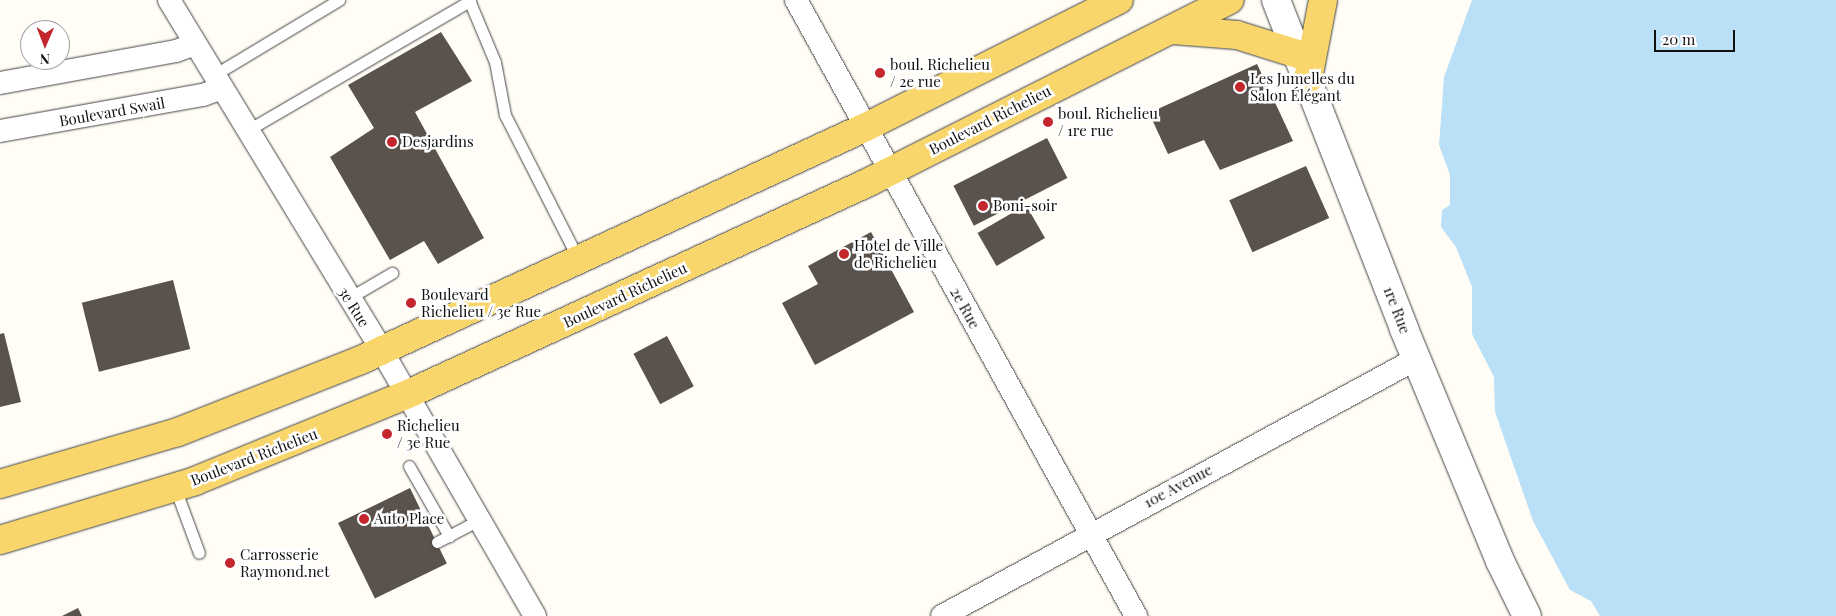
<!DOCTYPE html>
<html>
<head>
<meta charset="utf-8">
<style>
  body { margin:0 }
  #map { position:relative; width:1836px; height:616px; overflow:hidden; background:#fffdf5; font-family:"Playfair Display",serif }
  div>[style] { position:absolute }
  .water>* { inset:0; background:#b9e0f7 }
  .building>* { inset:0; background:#5a524d; transform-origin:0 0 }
  .roads { filter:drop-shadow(0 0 1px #444) drop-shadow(0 0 1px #444) }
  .service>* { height:11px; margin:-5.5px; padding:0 5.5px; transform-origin:5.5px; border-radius:5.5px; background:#fff }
  .minor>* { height:22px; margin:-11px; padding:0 11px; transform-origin:11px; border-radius:11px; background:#fff }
  .tertiary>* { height:28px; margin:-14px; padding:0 14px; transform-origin:14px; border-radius:14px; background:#fff }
  .primary>* { height:28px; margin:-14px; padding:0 14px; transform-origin:14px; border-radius:14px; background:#f9d66b }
  .dots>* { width:14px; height:14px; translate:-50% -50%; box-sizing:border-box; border:2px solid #fff; border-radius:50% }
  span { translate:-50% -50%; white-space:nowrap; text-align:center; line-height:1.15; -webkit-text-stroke:5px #fff; paint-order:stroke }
  .poi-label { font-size:15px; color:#111 }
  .left { translate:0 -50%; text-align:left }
  .street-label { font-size:15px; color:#111 }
  .north { position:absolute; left:20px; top:20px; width:50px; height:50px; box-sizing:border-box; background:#fff; border:1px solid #a0a0a0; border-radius:50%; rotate:181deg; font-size:14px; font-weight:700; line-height:20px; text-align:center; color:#111 }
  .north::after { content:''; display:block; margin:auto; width:18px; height:22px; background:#c4262e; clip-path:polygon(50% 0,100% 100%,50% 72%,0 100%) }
  .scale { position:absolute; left:1654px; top:30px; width:81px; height:22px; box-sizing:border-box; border:2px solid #111; border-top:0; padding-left:6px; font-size:15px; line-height:18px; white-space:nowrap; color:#111; -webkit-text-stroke:4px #fff; paint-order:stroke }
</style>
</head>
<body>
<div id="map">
  <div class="water">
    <i style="clip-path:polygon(1472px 0,1836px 0,1836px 616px,1600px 616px,1591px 601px,1570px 590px,1533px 521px,1495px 412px,1494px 377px,1472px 334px,1472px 287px,1456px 247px,1441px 227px,1442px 210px,1450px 205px,1450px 175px,1439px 145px,1444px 77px)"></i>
  </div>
  <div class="building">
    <i style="clip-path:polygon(441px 32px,472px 81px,415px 112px,484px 238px,438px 264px,424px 241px,390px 260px,330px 157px,374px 128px,348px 85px)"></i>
    <i style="clip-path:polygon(1257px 64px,1293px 141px,1220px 170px,1204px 140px,1168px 154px,1149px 113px)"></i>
    <i style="left:1047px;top:138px;width:45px;height:105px;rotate:63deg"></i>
    <i style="left:1306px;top:166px;width:57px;height:84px;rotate:66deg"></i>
    <i style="left:1026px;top:205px;width:38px;height:56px;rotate:60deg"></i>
    <i style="clip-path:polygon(871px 232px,914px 312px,815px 365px,782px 303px,818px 284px,808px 266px)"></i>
    <i style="left:173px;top:280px;width:71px;height:94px;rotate:76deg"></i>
    <i style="clip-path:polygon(4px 333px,21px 402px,0 407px,0 334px)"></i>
    <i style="left:667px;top:336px;width:57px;height:38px;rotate:62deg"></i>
    <i style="left:410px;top:488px;width:84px;height:80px;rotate:64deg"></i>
    <i style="clip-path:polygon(78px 608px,82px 616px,62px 616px)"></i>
  </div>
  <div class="roads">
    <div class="service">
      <i style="left:469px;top:0;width:67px;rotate:67.2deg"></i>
      <i style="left:495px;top:62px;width:54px;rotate:79.3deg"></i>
      <i style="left:505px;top:115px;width:163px;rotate:63deg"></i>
      <i style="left:214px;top:75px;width:146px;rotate:-31deg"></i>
      <i style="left:248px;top:130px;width:257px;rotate:-30.2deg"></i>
      <i style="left:349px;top:298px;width:50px;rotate:-30.2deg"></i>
      <i style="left:409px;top:466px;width:81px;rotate:60.3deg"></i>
      <i style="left:175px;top:488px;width:69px;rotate:69.7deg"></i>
      <i style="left:437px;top:542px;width:47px;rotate:-27.6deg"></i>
    </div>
    <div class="minor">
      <i style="left:169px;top:0;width:411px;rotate:58.7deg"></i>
      <i style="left:382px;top:351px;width:306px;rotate:60deg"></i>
      <i style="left:796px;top:0;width:704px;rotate:61.1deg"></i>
      <i style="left:0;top:83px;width:179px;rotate:-10.3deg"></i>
      <i style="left:176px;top:51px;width:20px;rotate:-20deg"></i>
      <i style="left:0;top:131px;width:206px;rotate:-10.1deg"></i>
      <i style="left:203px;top:95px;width:20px;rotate:-20deg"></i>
      <i style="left:942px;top:616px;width:539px;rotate:-28.47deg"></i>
    </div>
    <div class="tertiary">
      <i style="left:1276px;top:0;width:353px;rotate:68.7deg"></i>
      <i style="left:1404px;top:329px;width:251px;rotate:67.5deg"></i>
      <i style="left:1500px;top:561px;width:61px;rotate:63.9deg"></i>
    </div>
    <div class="primary">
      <i style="left:1173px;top:30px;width:64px;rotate:4.5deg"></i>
      <i style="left:1237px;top:35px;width:64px;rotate:17.3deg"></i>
      <i style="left:1308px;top:79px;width:80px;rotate:-79.2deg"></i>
      <i style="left:0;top:484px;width:185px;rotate:-16.3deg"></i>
      <i style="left:178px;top:432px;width:197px;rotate:-21.5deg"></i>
      <i style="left:361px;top:360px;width:556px;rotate:-24.77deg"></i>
      <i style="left:866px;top:127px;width:283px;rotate:-26.7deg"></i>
      <i style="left:0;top:540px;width:204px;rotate:-16.8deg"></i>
      <i style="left:195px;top:481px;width:228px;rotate:-22.2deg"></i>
      <i style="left:406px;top:395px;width:510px;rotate:-24.7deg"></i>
      <i style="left:869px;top:182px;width:404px;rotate:-26.8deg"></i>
    </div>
  </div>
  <div class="dots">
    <i style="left:880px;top:73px;background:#c4262e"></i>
    <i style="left:1240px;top:87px;background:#c4262e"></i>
    <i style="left:1048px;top:122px;background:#c4262e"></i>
    <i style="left:392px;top:142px;background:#c4262e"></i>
    <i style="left:983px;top:206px;background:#c4262e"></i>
    <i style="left:844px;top:254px;background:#c4262e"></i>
    <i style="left:411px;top:303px;background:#c4262e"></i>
    <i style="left:387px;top:434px;background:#c4262e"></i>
    <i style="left:364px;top:519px;background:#c4262e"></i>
    <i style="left:230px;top:563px;background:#c4262e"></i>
  </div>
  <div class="poi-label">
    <span class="left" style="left:890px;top:73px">boul. Richelieu<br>/ 2e rue</span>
    <span class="left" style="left:1250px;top:87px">Les Jumelles du<br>Salon Élégant</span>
    <span class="left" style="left:1058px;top:122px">boul. Richelieu<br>/ 1re rue</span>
    <span class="left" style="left:402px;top:142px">Desjardins</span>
    <span class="left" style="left:993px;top:206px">Boni-soir</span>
    <span class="left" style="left:854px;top:254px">Hotel de Ville<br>de Richelieu</span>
    <span class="left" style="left:421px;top:303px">Boulevard<br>Richelieu / 3e Rue</span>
    <span class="left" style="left:397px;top:434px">Richelieu<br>/ 3e Rue</span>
    <span class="left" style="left:374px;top:519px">Auto Place</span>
    <span class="left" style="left:240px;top:563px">Carrosserie<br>Raymond.net</span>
  </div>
  <div class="street-label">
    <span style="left:112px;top:112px;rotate:-10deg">Boulevard Swail</span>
    <span style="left:990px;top:120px;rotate:-27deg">Boulevard Richelieu</span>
    <span style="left:625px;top:295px;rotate:-25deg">Boulevard Richelieu</span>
    <span style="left:354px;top:307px;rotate:58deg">3e Rue</span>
    <span style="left:965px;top:308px;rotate:61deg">2e Rue</span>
    <span style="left:1397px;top:310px;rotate:69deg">1re Rue</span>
    <span style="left:254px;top:457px;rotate:-21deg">Boulevard Richelieu</span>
    <span style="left:1178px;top:486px;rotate:-28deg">10e Avenue</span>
  </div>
  <div class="north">N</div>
  <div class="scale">20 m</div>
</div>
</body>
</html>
